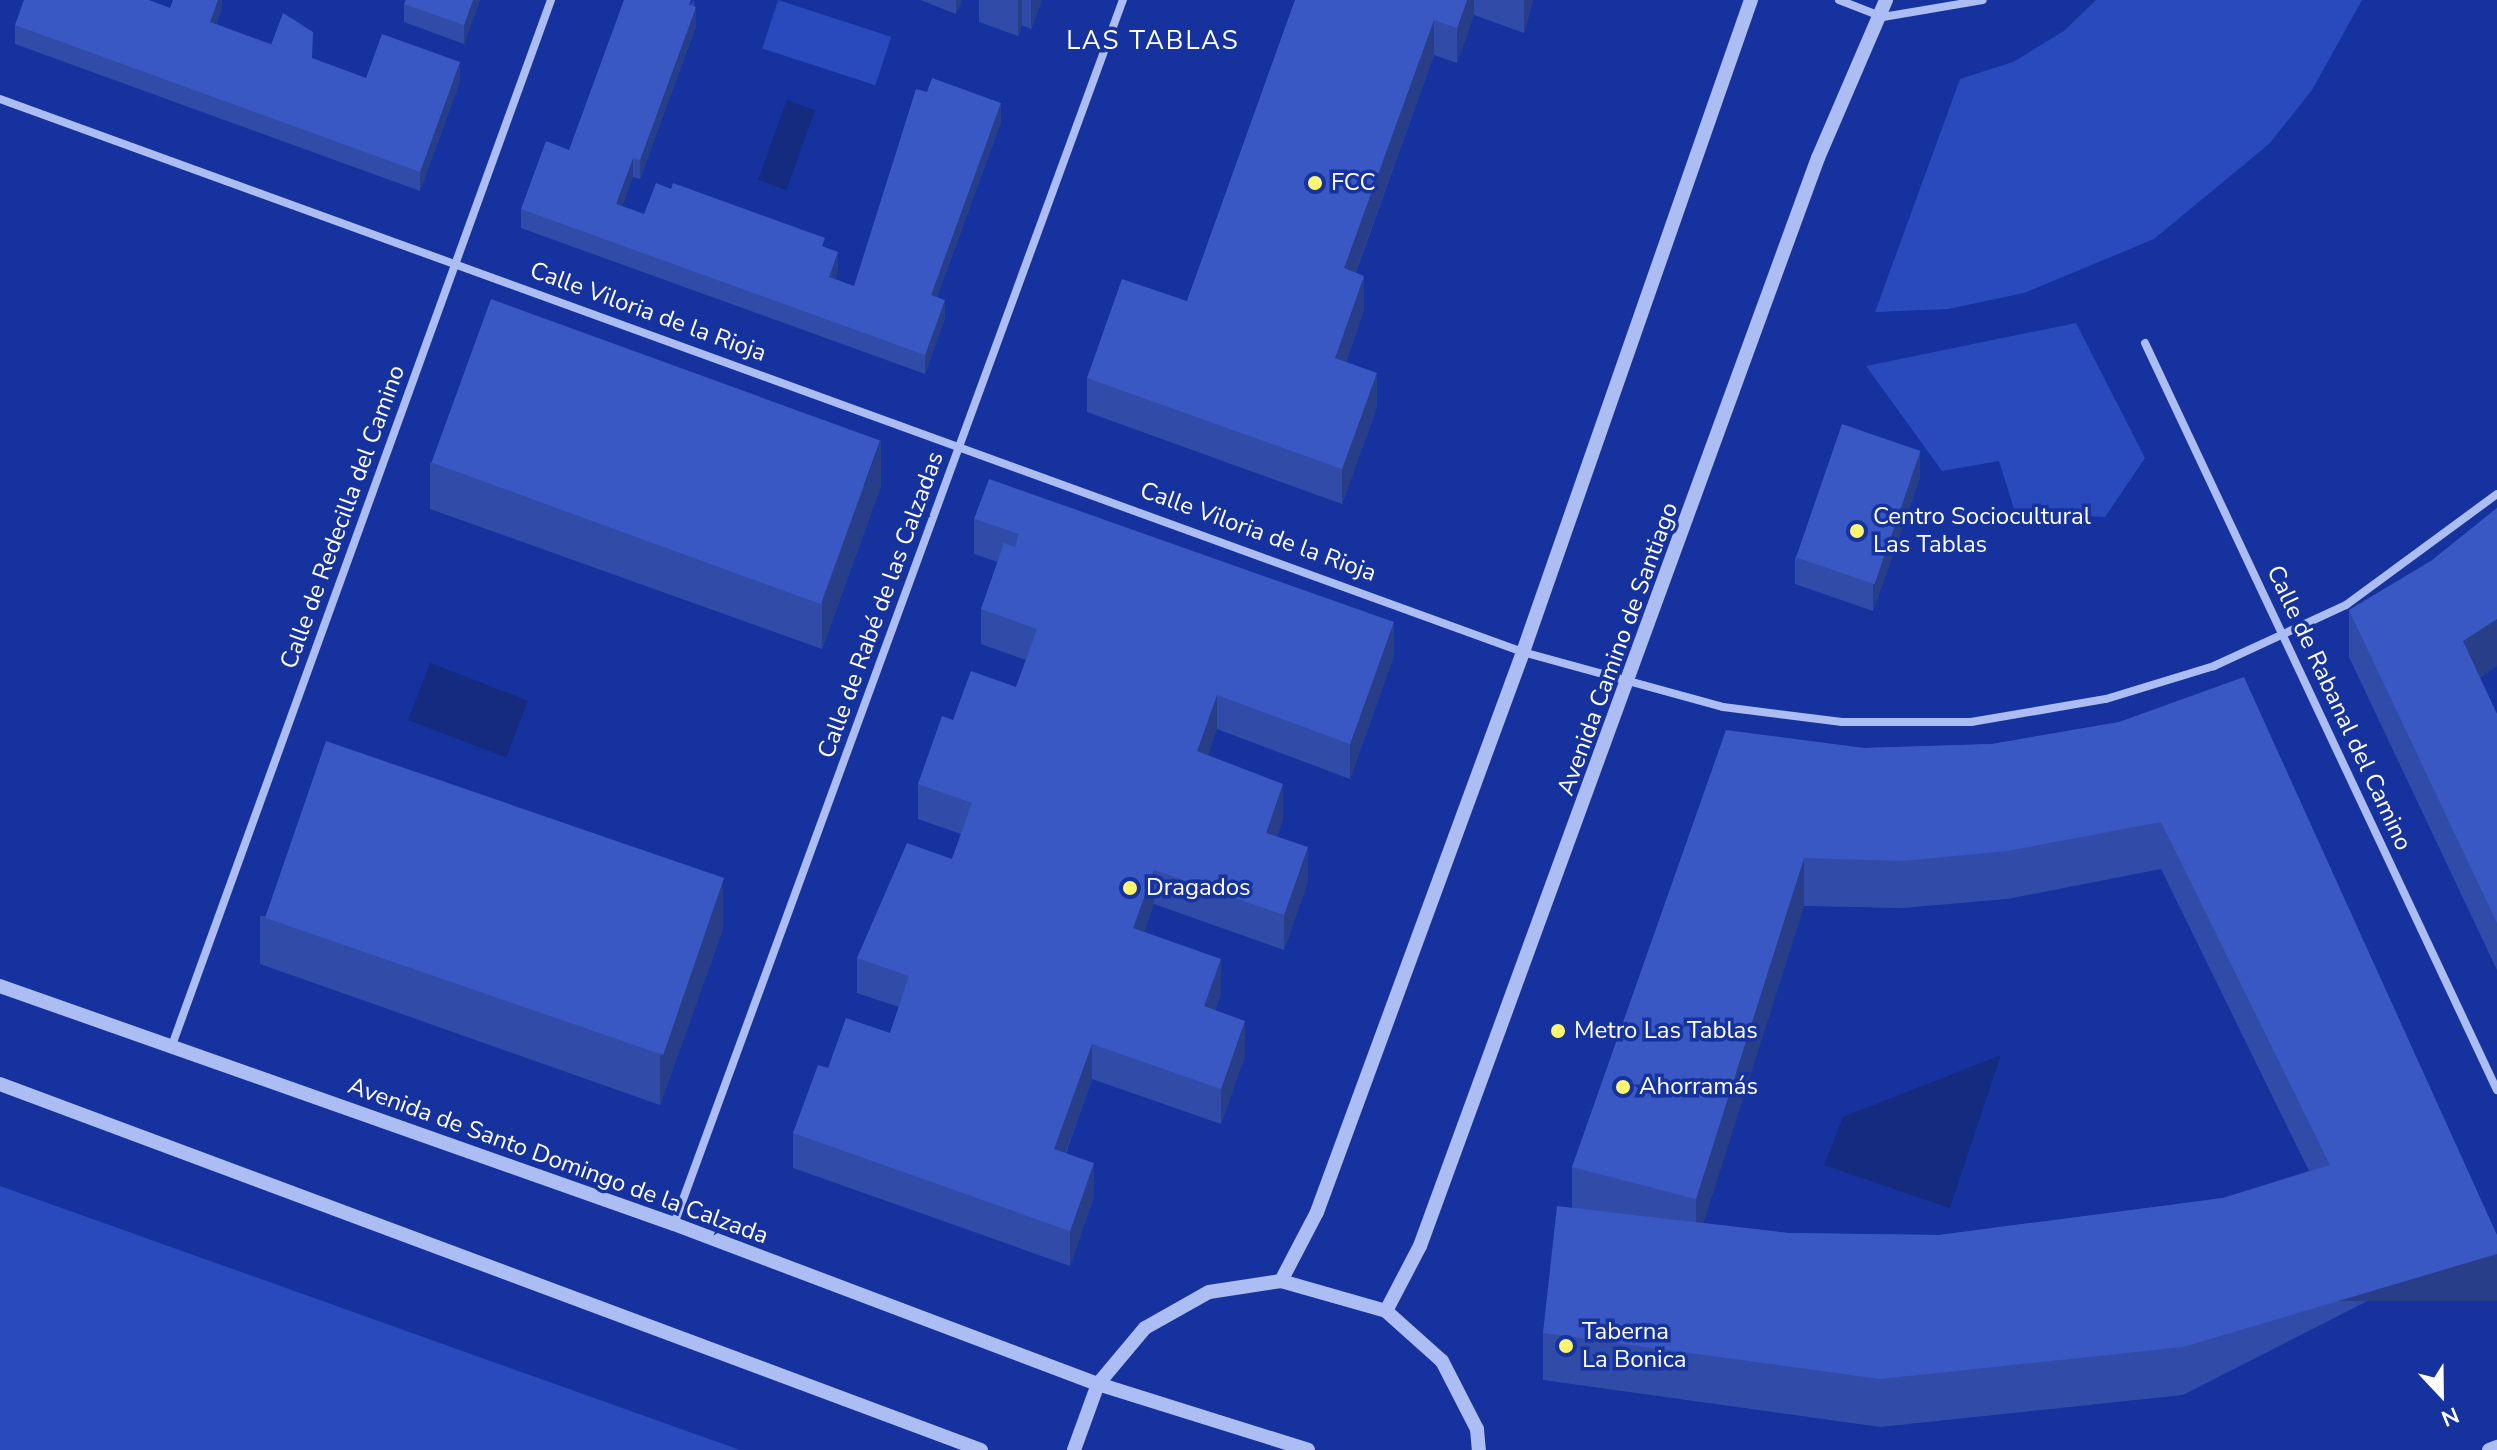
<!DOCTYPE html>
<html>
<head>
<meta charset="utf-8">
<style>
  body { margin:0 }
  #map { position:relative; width:2497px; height:1450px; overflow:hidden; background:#15329e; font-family:"Nunito Sans",sans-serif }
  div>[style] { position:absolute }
  .green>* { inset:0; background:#284abc; transform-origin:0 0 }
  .water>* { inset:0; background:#142b7f; transform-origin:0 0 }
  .minor>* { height:8px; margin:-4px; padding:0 4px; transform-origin:4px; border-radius:4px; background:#acbdf3 }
  .tertiary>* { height:14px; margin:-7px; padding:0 7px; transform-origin:7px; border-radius:7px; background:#acbdf3 }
  .wall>* { inset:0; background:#314ca8 }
  .shaded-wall>* { inset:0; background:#283e88; transform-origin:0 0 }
  .building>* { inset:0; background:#3958c3; transform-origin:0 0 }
  .dots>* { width:22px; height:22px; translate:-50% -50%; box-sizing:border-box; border:4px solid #15329e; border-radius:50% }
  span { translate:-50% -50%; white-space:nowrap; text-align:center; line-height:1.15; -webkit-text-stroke:7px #15329e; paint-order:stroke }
  .poi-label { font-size:24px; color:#fff }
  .left { translate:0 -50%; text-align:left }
  .street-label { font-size:24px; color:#fff }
  .neighbourhood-label { font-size:26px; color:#fff; letter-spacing:2px }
  .north { position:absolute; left:2401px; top:1354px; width:80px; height:80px; -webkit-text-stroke:6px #15329e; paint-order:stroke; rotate:158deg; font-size:22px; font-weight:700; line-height:32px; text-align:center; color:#fff }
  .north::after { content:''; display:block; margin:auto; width:28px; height:36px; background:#fff; clip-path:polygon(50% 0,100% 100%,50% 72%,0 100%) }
</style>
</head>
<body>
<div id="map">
  <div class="green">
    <i style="left:778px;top:0;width:119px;height:51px;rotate:18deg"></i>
    <i style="clip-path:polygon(2096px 0,2362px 0,2312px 90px,2269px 144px,2154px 239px,2024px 293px,1948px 309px,1875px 312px,1960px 79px,2013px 62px,2064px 31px)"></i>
    <i style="clip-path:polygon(2076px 323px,2145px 458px,2105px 517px,2015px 512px,1999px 461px,1942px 471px,1866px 366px)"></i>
    <i style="clip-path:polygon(0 1186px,740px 1450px,0 1450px)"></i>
  </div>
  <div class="water">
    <i style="left:787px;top:100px;width:30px;height:85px;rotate:20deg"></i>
    <i style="left:430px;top:663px;width:105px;height:61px;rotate:21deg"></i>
    <i style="clip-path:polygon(2001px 1055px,1950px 1208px,1824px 1165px,1843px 1117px)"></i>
  </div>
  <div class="minor">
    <i style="left:1839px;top:0;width:47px;rotate:21.1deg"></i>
    <i style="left:1883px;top:17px;width:101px;rotate:-9.6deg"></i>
    <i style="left:0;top:99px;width:1620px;rotate:19.96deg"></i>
    <i style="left:1523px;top:652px;width:207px;rotate:15.4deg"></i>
    <i style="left:1723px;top:707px;width:120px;rotate:7.2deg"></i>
    <i style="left:1842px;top:722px;width:129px"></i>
    <i style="left:1971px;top:722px;width:137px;rotate:-9.7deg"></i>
    <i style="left:2106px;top:699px;width:113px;rotate:-17deg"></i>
    <i style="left:2214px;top:666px;width:145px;rotate:-24.8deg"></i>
    <i style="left:2346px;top:605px;width:187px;rotate:-36.3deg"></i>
    <i style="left:2145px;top:343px;width:826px;rotate:64.77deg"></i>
    <i style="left:171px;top:1048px;width:1115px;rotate:-70.07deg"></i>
    <i style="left:674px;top:1224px;width:1304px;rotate:-69.86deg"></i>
  </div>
  <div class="tertiary">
    <i style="left:0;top:986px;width:715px;rotate:19.45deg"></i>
    <i style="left:674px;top:1224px;width:453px;rotate:20.7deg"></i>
    <i style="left:1098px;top:1384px;width:220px;rotate:17.4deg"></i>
    <i style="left:0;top:1084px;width:1047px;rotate:20.46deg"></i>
    <i style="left:1281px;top:1281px;width:78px;rotate:-62.4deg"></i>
    <i style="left:1317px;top:1212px;width:597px;rotate:-69.8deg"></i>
    <i style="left:1523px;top:652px;width:691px;rotate:-70.73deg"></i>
    <i style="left:1386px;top:1311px;width:73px;rotate:-62.4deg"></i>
    <i style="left:1420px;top:1246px;width:1159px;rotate:-69.91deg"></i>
    <i style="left:1818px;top:158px;width:172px;rotate:-66.7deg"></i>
    <i style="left:1074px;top:1450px;width:70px;rotate:-70deg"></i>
    <i style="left:1098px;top:1384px;width:73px;rotate:-50deg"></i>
    <i style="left:1145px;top:1328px;width:73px;rotate:-29.4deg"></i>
    <i style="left:1209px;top:1292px;width:73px;rotate:-8.7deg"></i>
    <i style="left:1281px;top:1281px;width:109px;rotate:15.9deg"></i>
    <i style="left:1386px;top:1311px;width:75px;rotate:41.8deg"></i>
    <i style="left:1442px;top:1361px;width:76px;rotate:62.8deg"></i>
    <i style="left:1477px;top:1429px;width:21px;rotate:85deg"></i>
    <i style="left:2489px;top:1450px;width:9px;rotate:-21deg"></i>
  </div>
  <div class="wall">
    <i style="clip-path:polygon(222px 0,222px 9px,216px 24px,366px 78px,460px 81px,420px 191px,15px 44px,15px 25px,170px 8px)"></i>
    <i style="clip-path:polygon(406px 0,480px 0,464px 44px,404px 22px,404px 4px)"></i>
    <i style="clip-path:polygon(694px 0,696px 26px,640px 179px,633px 177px,622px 206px,644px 214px,825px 248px,838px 270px,835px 279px,854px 286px,1001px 122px,937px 297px,945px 318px,925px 374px,521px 228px,521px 209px,569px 150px)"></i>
    <i style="clip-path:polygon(920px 0,962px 0,956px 14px)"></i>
    <i style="clip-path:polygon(979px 0,1042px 0,1031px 29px,1022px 25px,1018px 36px,979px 22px)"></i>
    <i style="clip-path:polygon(1295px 0,1533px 0,1524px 33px,1474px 15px,1457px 63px,1434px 55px,1356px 272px,1364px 310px,1346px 362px,1377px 407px,1342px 504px,1087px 412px,1087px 378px,1187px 301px)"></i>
    <i style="clip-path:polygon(430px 462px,881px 486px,822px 649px,430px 509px)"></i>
    <i style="clip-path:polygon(1920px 478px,1873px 611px,1795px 584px,1795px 557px)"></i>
    <i style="clip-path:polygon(2497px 508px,2497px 666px,2480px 678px,2497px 714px,2497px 970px,2349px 657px,2349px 610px,2431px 561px)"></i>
    <i style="clip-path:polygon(974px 519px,1394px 656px,1350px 779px,1217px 729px,1208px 755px,1283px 819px,1277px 837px,1308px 882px,1284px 950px,1154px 904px,1144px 932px,1221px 994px,1215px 1010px,1245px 1056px,1221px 1124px,1092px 1079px,1066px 1153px,1094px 1197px,1070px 1266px,793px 1168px,793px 1133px,828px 1068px,890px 1033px,899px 1007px,857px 993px,857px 958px,952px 859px,961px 834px,918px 819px,918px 784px,953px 720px,1016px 687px,1026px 660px,981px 644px,981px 609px,998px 562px,974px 554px)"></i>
    <i style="clip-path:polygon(evenodd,2119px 722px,2497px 1235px,2183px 1395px,1880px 1427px,1543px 1380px,1543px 1333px,1572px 1208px,1572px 1167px,1864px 748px,1992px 744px,2119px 722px,2161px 869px,2309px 1171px,2223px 1198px,1939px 1235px,1788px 1233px,1703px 1223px,1804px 906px,1902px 908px,2007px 899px,2161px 869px)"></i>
    <i style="clip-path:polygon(260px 916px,723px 929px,660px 1105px,260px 964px)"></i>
  </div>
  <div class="shaded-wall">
    <i style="clip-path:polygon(218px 0,222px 0,222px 9px,210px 40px,210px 22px)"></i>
    <i style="clip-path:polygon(473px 0,480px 0,464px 44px,464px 25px)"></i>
    <i style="clip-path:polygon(956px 0,962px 0,956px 14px)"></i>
    <i style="clip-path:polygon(1018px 0,1022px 0,1022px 25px,1018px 36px)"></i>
    <i style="clip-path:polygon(1031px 0,1042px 0,1031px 29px)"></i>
    <i style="clip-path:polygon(1467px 0,1474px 0,1474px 15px,1457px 63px,1457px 28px)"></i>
    <i style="clip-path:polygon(1524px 0,1533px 0,1524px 33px)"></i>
    <i style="clip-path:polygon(696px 7px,696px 26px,640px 179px,640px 160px)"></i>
    <i style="clip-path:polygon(1434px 20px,1434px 55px,1344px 303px,1344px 268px)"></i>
    <i style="clip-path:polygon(460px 62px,460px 81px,420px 191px,420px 172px)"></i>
    <i style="clip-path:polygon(1001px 103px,1001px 122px,931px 313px,931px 295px)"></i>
    <i style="clip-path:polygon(633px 158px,633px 177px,616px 222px,616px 204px)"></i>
    <i style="clip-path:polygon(838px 252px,838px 270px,829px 296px,829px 277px)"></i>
    <i style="clip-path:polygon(1364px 276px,1364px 310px,1335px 392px,1335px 358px)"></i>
    <i style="clip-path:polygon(945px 300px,945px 318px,925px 374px,925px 355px)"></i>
    <i style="clip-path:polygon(1377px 373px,1377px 407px,1342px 504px,1342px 469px)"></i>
    <i style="clip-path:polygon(881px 439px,881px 486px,822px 649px,822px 602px)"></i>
    <i style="clip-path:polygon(1920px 451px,1920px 478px,1873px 611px,1873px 584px)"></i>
    <i style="clip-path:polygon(2497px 619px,2497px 666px,2463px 689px,2463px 641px)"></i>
    <i style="clip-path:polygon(1394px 622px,1394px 656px,1350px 779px,1350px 744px)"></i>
    <i style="clip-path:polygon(1217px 695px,1217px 729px,1197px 786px,1197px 751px)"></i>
    <i style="clip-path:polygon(1283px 784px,1283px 819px,1266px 868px,1266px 833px)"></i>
    <i style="clip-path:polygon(1308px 847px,1308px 882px,1284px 950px,1284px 915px)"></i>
    <i style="clip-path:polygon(1804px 858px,1804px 906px,1696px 1247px,1696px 1199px)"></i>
    <i style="clip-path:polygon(1154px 870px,1154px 904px,1133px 963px,1133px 928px)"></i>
    <i style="clip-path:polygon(723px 881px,723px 929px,660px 1105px,660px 1057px)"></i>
    <i style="clip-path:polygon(1221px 959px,1221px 994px,1204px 1041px,1204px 1006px)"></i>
    <i style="clip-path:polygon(1245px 1021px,1245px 1056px,1221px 1124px,1221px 1089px)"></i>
    <i style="clip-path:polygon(1092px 1044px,1092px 1079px,1054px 1184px,1054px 1149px)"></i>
    <i style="clip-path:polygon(1094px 1163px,1094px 1197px,1070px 1266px,1070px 1231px)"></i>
    <i style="left:2497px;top:1254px;width:47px;height:327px;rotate:90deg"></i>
  </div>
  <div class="building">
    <i style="clip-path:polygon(24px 0,149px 0,170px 8px,173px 0,218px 0,210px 22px,271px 45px,283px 13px,313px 32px,312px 58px,366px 78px,382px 34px,460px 62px,420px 172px,15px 25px)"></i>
    <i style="clip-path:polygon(406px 0,473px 0,464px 25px,404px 4px)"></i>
    <i style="clip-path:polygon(624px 0,691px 0,689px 5px,696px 7px,640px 160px,633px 158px,616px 204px,644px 214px,656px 183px,671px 189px,673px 183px,825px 238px,822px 246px,838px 252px,829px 277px,854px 286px,916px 89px,927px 92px,932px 78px,1001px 103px,931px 295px,945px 300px,925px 355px,521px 209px,546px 141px,569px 150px)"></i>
    <i style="clip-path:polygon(1295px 0,1467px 0,1457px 28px,1434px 20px,1344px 268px,1364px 276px,1335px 358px,1377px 373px,1342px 469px,1087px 378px,1122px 279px,1187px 301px)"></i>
    <i style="left:491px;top:299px;width:414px;height:174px;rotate:20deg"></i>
    <i style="left:1842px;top:424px;width:83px;height:141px;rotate:19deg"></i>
    <i style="clip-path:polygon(989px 479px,1394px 622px,1350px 744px,1217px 695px,1197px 751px,1283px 784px,1266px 833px,1308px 847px,1284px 915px,1154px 870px,1133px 928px,1221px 959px,1204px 1006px,1245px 1021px,1221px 1089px,1092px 1044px,1054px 1149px,1094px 1163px,1070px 1231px,793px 1133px,818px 1065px,828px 1068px,846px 1018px,890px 1033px,909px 976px,857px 958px,907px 843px,952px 859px,972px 803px,918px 784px,942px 716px,953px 720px,971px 671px,1016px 687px,1037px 629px,981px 609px,1004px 543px,1015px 547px,1019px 534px,974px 519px)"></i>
    <i style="clip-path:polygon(2497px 508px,2497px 619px,2463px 641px,2497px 714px,2497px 923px,2349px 610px,2431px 561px)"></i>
    <i style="clip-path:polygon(2244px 677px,2497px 1235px,2497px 1254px,2183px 1347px,1880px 1379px,1543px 1333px,1557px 1206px,1788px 1233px,1939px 1235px,2223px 1198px,2330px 1165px,2161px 822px,2007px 851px,1902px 861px,1804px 858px,1696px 1199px,1572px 1167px,1726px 730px,1864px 748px,1992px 744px,2119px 722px)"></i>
    <i style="left:326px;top:741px;width:421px;height:187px;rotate:19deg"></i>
  </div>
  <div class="dots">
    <i style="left:1315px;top:183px;background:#fff56e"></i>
    <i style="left:1857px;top:531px;background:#fff56e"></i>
    <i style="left:1130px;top:888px;background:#fff56e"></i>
    <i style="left:1558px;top:1031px;background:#fff56e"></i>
    <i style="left:1623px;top:1087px;background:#fff56e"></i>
    <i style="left:1566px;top:1346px;background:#fff56e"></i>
  </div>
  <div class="poi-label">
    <span class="left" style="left:1331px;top:183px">FCC</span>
    <span class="left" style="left:1873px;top:531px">Centro Sociocultural<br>Las Tablas</span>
    <span class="left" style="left:1146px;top:888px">Dragados</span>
    <span class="left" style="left:1574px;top:1031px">Metro Las Tablas</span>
    <span class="left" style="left:1639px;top:1087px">Ahorramás</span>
    <span class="left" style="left:1582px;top:1346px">Taberna<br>La Bonica</span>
  </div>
  <div class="street-label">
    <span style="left:648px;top:312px;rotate:20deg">Calle Viloria de la Rioja</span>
    <span style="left:343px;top:517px;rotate:-70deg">Calle de Redecilla del Camino</span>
    <span style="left:1258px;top:532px;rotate:20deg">Calle Viloria de la Rioja</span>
    <span style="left:881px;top:605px;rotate:-70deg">Calle de Rabé de las Calzadas</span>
    <span style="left:1618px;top:649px;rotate:-70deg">Avenida Camino de Santiago</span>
    <span style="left:2339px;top:708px;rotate:65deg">Calle de Rabanal del Camino</span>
    <span style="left:558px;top:1161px;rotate:20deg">Avenida de Santo Domingo de la Calzada</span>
  </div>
  <div class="neighbourhood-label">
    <span style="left:1153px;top:41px">LAS TABLAS</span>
  </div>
  <div class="north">N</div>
</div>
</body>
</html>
